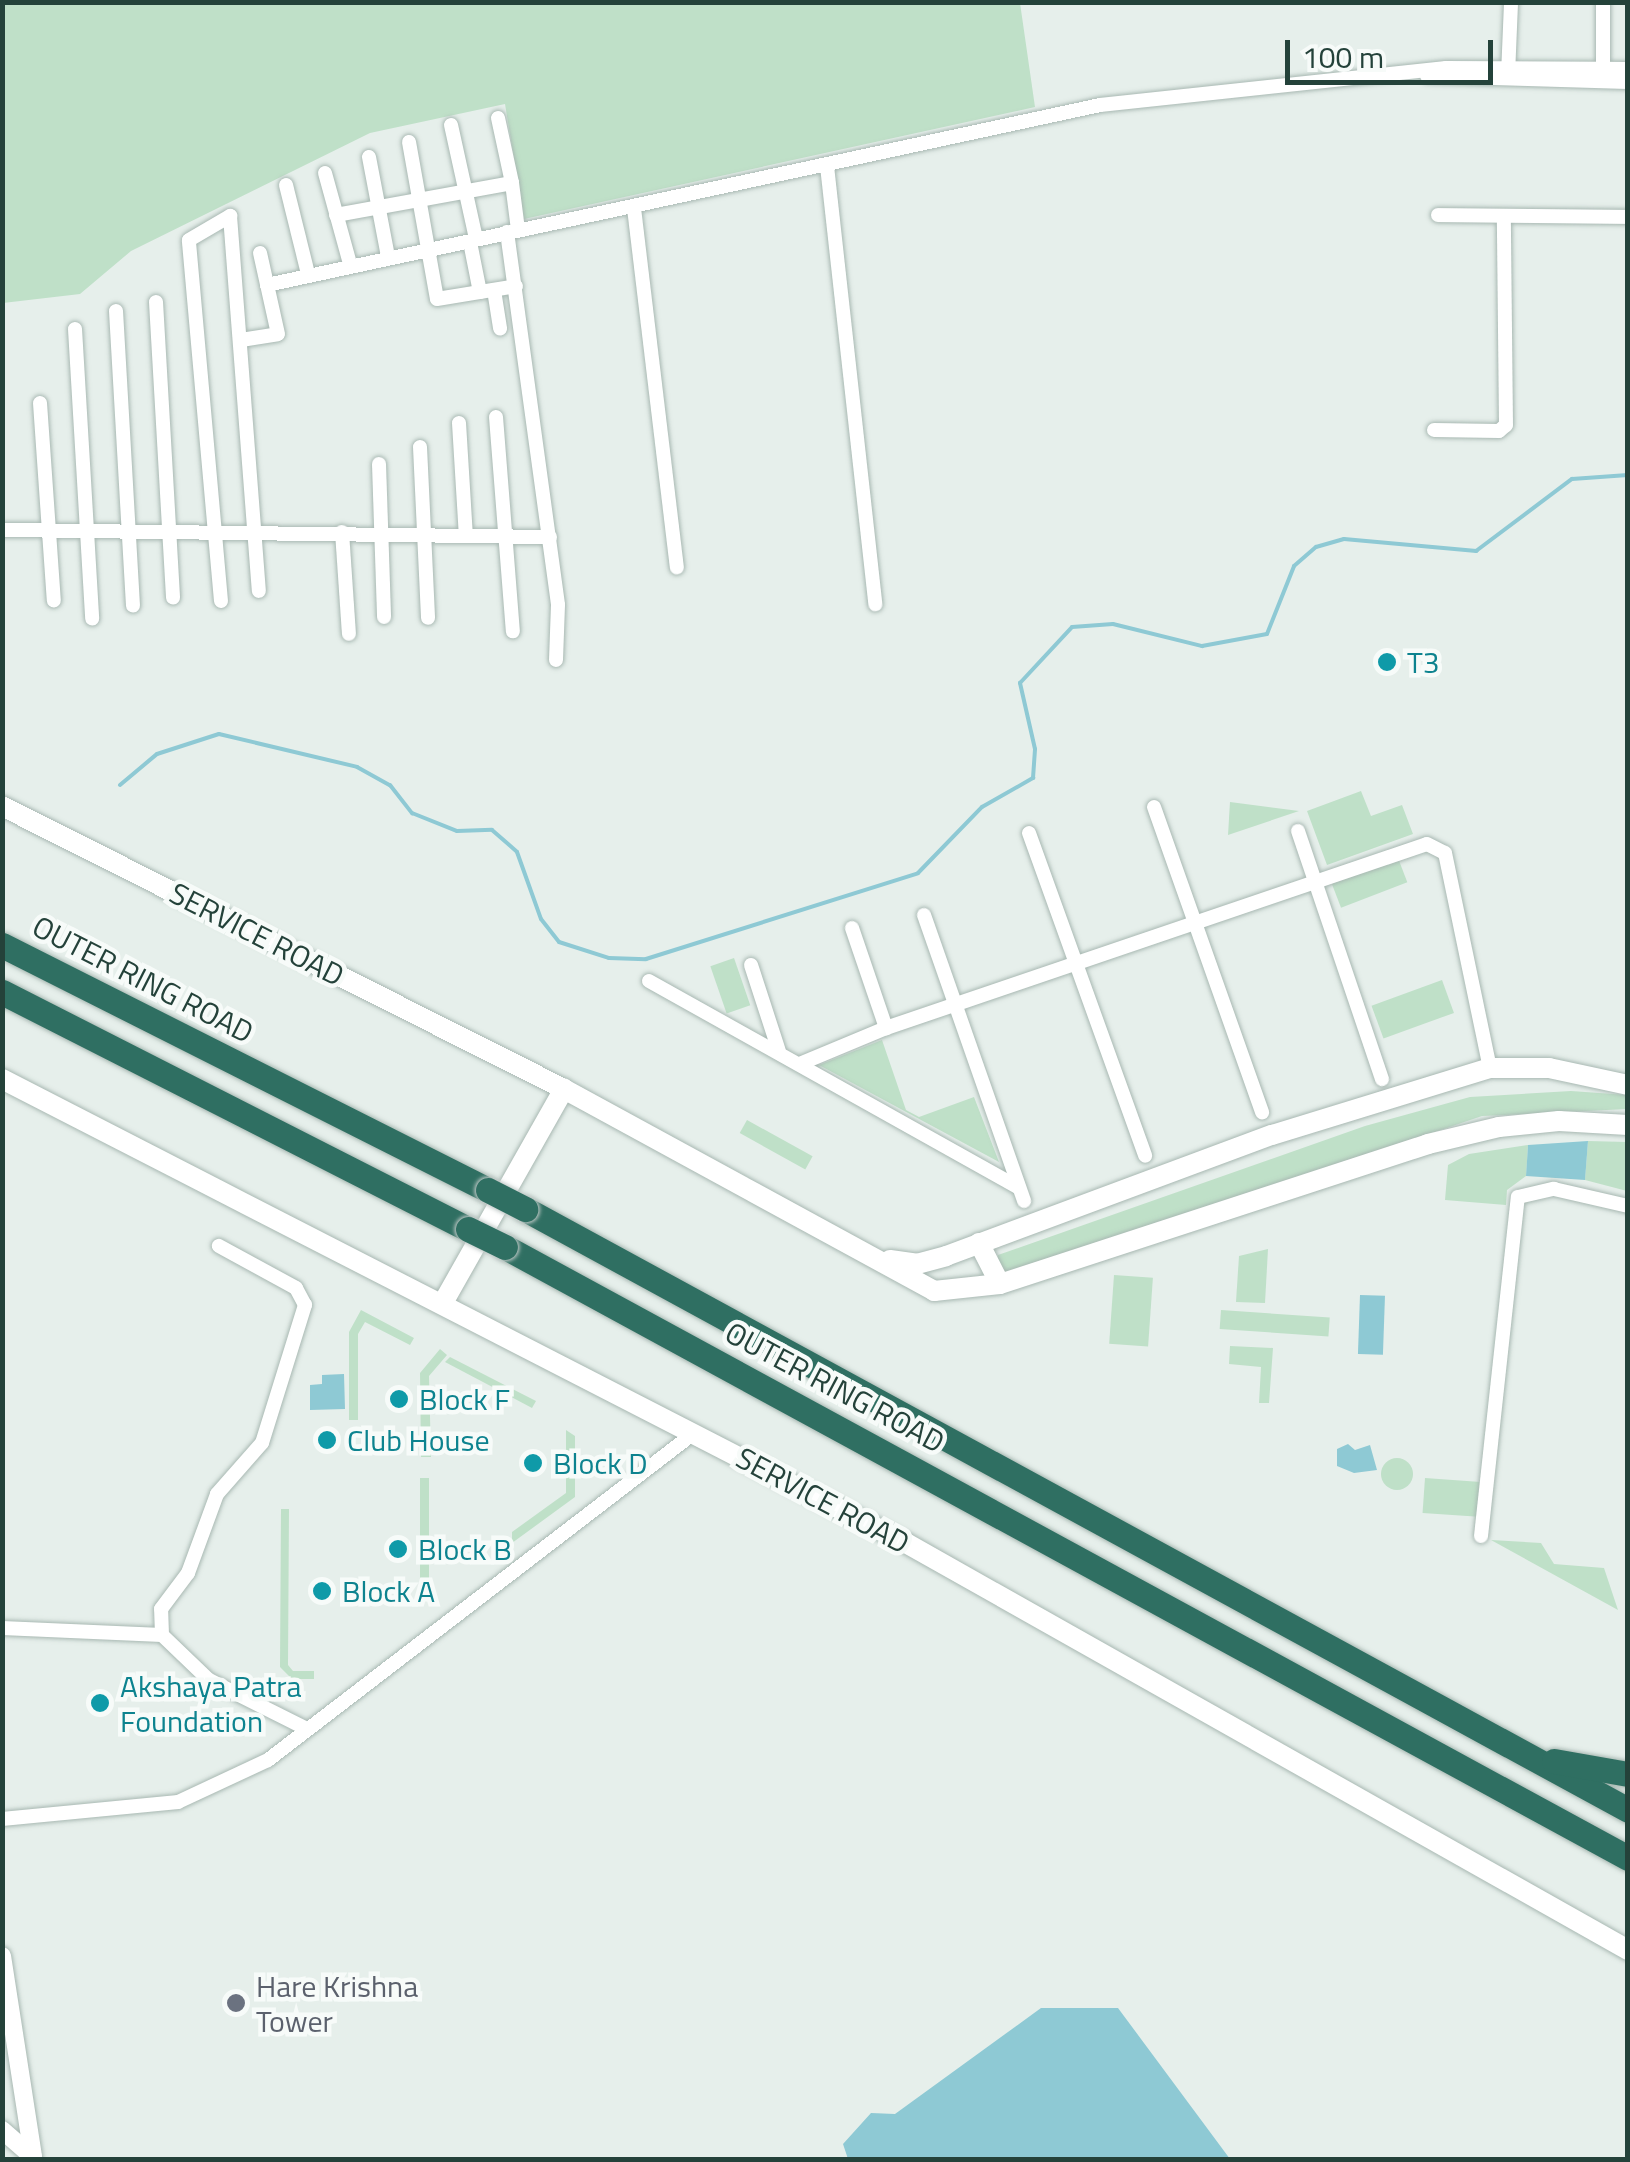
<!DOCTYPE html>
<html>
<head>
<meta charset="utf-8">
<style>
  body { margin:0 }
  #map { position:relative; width:1630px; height:2162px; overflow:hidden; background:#e6efeb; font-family:"Titillium Web",sans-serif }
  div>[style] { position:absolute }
  .green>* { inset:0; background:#bfe0c8; transform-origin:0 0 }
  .round { border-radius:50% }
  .water>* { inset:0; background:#8ec9d4; transform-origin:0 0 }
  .stream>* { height:4px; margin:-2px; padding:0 2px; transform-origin:2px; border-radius:2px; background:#8ec9d4 }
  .roads { filter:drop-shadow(0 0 2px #a8b8b2) drop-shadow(0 0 2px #a8b8b2) }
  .minor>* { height:14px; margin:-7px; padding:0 7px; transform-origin:7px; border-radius:7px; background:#fff }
  .tertiary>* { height:18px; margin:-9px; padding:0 9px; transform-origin:9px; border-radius:9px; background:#fff }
  .secondary>* { height:20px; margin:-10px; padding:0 10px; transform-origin:10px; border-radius:10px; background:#fff }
  .motorway>* { height:25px; margin:-12.5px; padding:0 12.5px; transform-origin:12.5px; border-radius:12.5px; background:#2f6f62 }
  .bridges { filter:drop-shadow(0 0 2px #c2cac8) drop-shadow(0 0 2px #c2cac8) }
  .motorway-bridge>* { height:25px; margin:-12.5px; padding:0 12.5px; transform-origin:12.5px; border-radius:12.5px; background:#2f6f62 }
  .dots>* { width:28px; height:28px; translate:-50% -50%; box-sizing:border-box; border:5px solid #f7fbf9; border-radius:50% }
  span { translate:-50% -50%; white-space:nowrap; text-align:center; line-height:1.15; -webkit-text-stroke:9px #f7fbf9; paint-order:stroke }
  .culture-label { font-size:30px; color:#0d838f }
  .left { translate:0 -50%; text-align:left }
  .street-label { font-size:30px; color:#24423a }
  .worship-label { font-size:30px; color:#5b616d }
  .frame { position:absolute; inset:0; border:5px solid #24423a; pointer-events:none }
  .scale { position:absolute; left:1285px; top:40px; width:208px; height:45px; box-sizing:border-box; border:5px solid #24423a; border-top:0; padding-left:12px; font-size:30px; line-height:35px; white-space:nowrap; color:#24423a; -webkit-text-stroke:8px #f7fbf9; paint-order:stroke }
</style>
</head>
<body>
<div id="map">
  <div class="green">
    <i style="clip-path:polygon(2px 3px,1020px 3px,1035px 107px,524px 219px,505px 104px,370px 133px,131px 251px,80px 294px,3px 303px)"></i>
    <i style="clip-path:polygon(1361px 791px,1371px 816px,1402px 805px,1413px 834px,1327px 865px,1307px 811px)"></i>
    <i style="clip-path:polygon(1230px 802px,1299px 811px,1228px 835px)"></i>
    <i style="left:1398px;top:858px;width:26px;height:71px;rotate:69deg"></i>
    <i style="left:734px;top:958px;width:50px;height:25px;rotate:71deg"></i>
    <i style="left:1442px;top:980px;width:35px;height:75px;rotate:70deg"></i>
    <i style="clip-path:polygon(882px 1040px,906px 1110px,919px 1117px,974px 1097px,999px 1162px,819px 1065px)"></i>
    <i style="clip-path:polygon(1571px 1091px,1627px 1095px,1627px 1109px,1482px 1116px,1009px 1276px,996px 1265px,998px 1255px,1365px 1126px,1470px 1097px)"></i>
    <i style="left:747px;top:1120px;width:75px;height:15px;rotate:29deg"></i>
    <i style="clip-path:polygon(1588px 1141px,1627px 1142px,1627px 1191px,1585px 1180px)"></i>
    <i style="clip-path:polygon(1528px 1145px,1526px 1176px,1507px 1190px,1506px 1205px,1445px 1200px,1448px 1165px,1469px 1154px)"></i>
    <i style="clip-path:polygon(1268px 1249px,1265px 1303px,1236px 1302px,1239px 1256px)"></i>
    <i style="left:1114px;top:1275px;width:39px;height:69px;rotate:4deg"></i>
    <i style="clip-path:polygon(361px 1310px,414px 1338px,410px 1345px,365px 1322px,358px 1334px,358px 1420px,349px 1420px,349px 1332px)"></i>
    <i style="left:1221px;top:1310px;width:109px;height:19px;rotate:4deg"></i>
    <i style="clip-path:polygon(1230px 1346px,1273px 1348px,1269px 1403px,1259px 1403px,1261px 1367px,1229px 1364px)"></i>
    <i style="clip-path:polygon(440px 1349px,447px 1355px,429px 1376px,431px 1457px,421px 1457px,420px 1373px)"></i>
    <i style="clip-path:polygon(450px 1357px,536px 1401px,532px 1408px,445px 1362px)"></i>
    <i style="clip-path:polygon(566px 1430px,575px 1436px,575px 1497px,512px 1543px,512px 1532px,566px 1493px)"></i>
    <i class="round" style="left:1381px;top:1458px;width:32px;height:32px"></i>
    <i style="left:420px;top:1478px;width:9px;height:119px"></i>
    <i style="left:1425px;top:1478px;width:56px;height:35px;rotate:4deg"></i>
    <i style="clip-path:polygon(281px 1509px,289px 1509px,288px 1665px,293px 1671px,314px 1671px,314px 1679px,292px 1679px,280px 1667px)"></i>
    <i style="clip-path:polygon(1491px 1540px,1541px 1543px,1554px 1564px,1604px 1568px,1618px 1610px)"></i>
  </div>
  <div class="water">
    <i style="clip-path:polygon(1588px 1141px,1585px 1180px,1526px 1176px,1528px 1145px)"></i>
    <i style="left:1360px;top:1295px;width:25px;height:59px;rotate:2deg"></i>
    <i style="clip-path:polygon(344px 1374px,345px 1409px,310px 1410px,310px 1385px,322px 1384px,322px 1375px)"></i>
    <i style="clip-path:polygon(1348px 1444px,1355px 1450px,1370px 1445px,1377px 1470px,1354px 1473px,1337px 1466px,1337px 1449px)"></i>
    <i style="clip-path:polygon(1041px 2008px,1118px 2008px,1230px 2159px,848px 2159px,843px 2144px,871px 2113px,895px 2114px)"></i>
  </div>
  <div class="stream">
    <i style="left:120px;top:785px;width:48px;rotate:-40deg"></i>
    <i style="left:157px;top:754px;width:65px;rotate:-17.9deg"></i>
    <i style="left:219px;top:734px;width:142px;rotate:13.4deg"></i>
    <i style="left:357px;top:767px;width:38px;rotate:29deg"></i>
    <i style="left:390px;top:785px;width:36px;rotate:52deg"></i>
    <i style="left:412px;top:813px;width:48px;rotate:21.8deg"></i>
    <i style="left:457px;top:831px;width:35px;rotate:-2deg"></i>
    <i style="left:492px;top:830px;width:33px;rotate:41deg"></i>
    <i style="left:517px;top:852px;width:71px;rotate:70.3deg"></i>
    <i style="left:541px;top:919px;width:29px;rotate:52deg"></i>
    <i style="left:559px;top:942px;width:52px;rotate:17.7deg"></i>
    <i style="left:609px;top:958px;width:37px;rotate:2deg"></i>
    <i style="left:646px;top:959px;width:285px;rotate:-17.5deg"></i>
    <i style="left:918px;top:873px;width:92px;rotate:-45.9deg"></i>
    <i style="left:982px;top:807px;width:59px;rotate:-29.6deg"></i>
    <i style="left:1033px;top:778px;width:29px;rotate:-86deg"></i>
    <i style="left:1035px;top:749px;width:68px;rotate:-102.8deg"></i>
    <i style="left:1020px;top:683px;width:76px;rotate:-47.1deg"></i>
    <i style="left:1072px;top:627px;width:41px;rotate:-4.2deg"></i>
    <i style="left:1113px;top:624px;width:92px;rotate:13.9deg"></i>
    <i style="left:1202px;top:646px;width:66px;rotate:-10.5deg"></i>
    <i style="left:1267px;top:634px;width:73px;rotate:-68.3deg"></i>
    <i style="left:1294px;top:566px;width:29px;rotate:-41deg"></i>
    <i style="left:1316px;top:547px;width:29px;rotate:-16deg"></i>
    <i style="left:1344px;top:539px;width:133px;rotate:5.2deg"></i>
    <i style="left:1476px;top:551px;width:120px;rotate:-36.9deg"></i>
    <i style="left:1572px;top:479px;width:56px;rotate:-4.1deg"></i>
  </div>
  <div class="roads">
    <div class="minor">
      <i style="left:1603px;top:69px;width:67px;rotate:-90deg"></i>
      <i style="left:1508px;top:75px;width:73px;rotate:-87.6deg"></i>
      <i style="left:1427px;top:76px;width:201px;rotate:1.7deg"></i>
      <i style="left:498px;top:118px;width:66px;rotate:77.8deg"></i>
      <i style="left:451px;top:125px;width:117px;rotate:77.6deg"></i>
      <i style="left:409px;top:142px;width:159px;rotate:79.9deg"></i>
      <i style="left:437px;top:299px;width:80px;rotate:-9.3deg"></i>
      <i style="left:369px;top:157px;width:102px;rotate:79.2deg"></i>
      <i style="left:827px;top:166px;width:441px;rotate:83.7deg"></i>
      <i style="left:325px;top:173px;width:94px;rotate:74.6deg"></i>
      <i style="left:286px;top:185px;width:92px;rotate:76.1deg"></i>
      <i style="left:634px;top:208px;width:362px;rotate:83.2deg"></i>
      <i style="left:336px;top:215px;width:179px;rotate:-10.3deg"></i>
      <i style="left:512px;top:183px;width:47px;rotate:82.7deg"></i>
      <i style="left:1438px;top:215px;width:190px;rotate:0.6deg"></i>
      <i style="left:507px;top:232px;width:376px;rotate:82.2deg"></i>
      <i style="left:558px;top:605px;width:55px;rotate:92.1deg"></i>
      <i style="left:470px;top:242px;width:51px;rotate:78.7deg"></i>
      <i style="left:267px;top:285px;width:852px;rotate:-12.19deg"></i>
      <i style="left:1100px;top:105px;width:348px;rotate:-6.1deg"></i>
      <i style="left:1446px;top:68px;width:182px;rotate:0.3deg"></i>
      <i style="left:494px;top:290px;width:39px;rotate:81deg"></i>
      <i style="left:156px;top:302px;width:296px;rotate:86.7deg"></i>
      <i style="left:116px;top:311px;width:295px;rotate:86.7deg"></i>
      <i style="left:75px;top:329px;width:290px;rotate:86.6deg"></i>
      <i style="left:241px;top:340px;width:37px;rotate:-9deg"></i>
      <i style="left:278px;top:334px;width:83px;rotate:-102.5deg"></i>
      <i style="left:40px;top:403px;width:198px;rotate:86deg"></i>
      <i style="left:496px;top:417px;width:215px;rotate:85.5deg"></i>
      <i style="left:459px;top:423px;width:113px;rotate:86.5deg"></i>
      <i style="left:1434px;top:430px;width:65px;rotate:0.9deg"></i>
      <i style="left:1499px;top:431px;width:9px;rotate:-41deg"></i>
      <i style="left:1506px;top:425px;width:208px;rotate:-90.6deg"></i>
      <i style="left:420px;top:447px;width:171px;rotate:87.3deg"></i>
      <i style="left:379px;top:464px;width:153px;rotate:88.1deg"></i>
      <i style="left:2px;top:530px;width:548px;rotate:0.73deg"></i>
      <i style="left:342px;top:532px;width:102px;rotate:86.1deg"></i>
      <i style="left:221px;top:601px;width:362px;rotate:-95.1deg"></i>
      <i style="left:189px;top:240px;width:48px;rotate:-30.3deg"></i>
      <i style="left:230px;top:216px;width:376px;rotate:85.6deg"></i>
      <i style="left:1154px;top:807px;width:324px;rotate:70.5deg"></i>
      <i style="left:1298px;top:831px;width:262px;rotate:71.3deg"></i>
      <i style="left:1029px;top:833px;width:343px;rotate:70.2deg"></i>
      <i style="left:924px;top:915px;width:303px;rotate:70.7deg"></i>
      <i style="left:852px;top:928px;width:106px;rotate:71.2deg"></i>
      <i style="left:751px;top:965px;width:90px;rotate:72deg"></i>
      <i style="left:649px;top:981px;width:424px;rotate:29.2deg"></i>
      <i style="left:802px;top:1063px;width:91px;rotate:-22.6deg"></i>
      <i style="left:886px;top:1028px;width:571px;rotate:-18.78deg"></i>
      <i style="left:1427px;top:844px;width:20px;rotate:27deg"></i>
      <i style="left:1445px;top:853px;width:220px;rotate:78.2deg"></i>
      <i style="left:1481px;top:1536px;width:341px;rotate:-83.8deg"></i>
      <i style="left:1518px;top:1197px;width:37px;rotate:-13deg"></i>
      <i style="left:1554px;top:1189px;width:76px;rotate:12.9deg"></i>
      <i style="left:2px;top:1628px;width:160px;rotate:2.5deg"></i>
      <i style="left:162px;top:1635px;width:65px;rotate:43.8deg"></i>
      <i style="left:209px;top:1680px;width:107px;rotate:26.6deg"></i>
      <i style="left:162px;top:1635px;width:26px;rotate:-92deg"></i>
      <i style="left:161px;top:1609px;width:45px;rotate:-53.1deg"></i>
      <i style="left:188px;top:1573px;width:84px;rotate:-69.8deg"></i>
      <i style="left:217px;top:1494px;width:68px;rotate:-48.6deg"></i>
      <i style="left:262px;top:1443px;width:145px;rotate:-72.7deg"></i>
      <i style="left:305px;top:1305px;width:19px;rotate:-118deg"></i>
      <i style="left:296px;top:1288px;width:88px;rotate:-151.4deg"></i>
      <i style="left:2px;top:1819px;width:177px;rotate:-5.5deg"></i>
      <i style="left:178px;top:1802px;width:99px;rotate:-25deg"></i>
      <i style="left:268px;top:1760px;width:537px;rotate:-37.51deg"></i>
    </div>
    <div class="tertiary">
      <i style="left:2px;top:1956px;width:203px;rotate:81.2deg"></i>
      <i style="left:33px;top:2157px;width:41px;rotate:-138.9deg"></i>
    </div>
    <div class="secondary">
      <i style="left:2px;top:806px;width:629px;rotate:26.73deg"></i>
      <i style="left:564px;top:1089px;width:422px;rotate:28.6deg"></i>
      <i style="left:934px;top:1291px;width:66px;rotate:-6.1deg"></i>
      <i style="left:1000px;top:1284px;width:450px;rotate:-18.1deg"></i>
      <i style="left:1428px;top:1144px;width:73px;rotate:-13.5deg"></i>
      <i style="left:1499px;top:1127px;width:60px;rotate:-5.7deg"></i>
      <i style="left:1559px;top:1121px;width:69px;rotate:3.3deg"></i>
      <i style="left:2px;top:1079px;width:1016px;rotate:27.17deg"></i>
      <i style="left:906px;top:1543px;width:829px;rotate:29.41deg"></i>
      <i style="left:979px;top:1243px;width:46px;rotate:62.9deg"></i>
      <i style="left:890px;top:1260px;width:27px;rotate:8deg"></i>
      <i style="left:917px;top:1264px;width:30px;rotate:-15deg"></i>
      <i style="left:946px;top:1256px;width:348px;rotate:-20.4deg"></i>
      <i style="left:1272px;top:1135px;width:228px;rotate:-17.1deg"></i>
      <i style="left:1490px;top:1068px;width:59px"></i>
      <i style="left:1549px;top:1068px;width:81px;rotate:12.1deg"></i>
      <i style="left:444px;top:1301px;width:244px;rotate:-60.5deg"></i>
    </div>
    <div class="motorway">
      <i style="left:2px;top:945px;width:544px;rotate:26.75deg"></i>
      <i style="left:2px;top:992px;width:523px;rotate:26.96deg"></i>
      <i style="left:525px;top:1209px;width:1256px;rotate:28.58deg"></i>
      <i style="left:505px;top:1247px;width:1278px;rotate:28.55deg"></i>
      <i style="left:1554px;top:1761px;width:75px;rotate:10deg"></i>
    </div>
  </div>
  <div class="bridges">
    <div class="motorway-bridge">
      <i style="left:488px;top:1190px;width:42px;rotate:27.2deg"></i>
      <i style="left:468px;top:1229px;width:41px;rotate:25.9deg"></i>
    </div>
  </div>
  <div class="dots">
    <i style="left:1387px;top:662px;background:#0f9aa8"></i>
    <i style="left:399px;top:1399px;background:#0f9aa8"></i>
    <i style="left:327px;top:1440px;background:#0f9aa8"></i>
    <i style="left:533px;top:1463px;background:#0f9aa8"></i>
    <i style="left:398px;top:1549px;background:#0f9aa8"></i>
    <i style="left:322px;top:1591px;background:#0f9aa8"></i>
    <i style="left:100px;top:1703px;background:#0f9aa8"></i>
    <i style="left:236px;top:2003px;background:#6b7280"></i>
  </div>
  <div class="culture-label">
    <span class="left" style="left:1407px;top:662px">T3</span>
    <span class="left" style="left:419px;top:1399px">Block F</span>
    <span class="left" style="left:347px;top:1440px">Club House</span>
    <span class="left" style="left:553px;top:1463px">Block D</span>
    <span class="left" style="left:418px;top:1549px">Block B</span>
    <span class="left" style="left:342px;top:1591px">Block A</span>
    <span class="left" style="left:120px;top:1703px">Akshaya Patra<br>Foundation</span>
  </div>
  <div class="street-label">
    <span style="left:257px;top:934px;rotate:27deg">SERVICE ROAD</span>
    <span style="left:143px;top:979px;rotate:27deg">OUTER RING ROAD</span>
    <span style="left:835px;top:1387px;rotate:28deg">OUTER RING ROAD</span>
    <span style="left:823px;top:1500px;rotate:28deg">SERVICE ROAD</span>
  </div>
  <div class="worship-label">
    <span class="left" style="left:256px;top:2003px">Hare Krishna<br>Tower</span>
  </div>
  <div class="frame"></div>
  <div class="scale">100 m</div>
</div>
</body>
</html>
